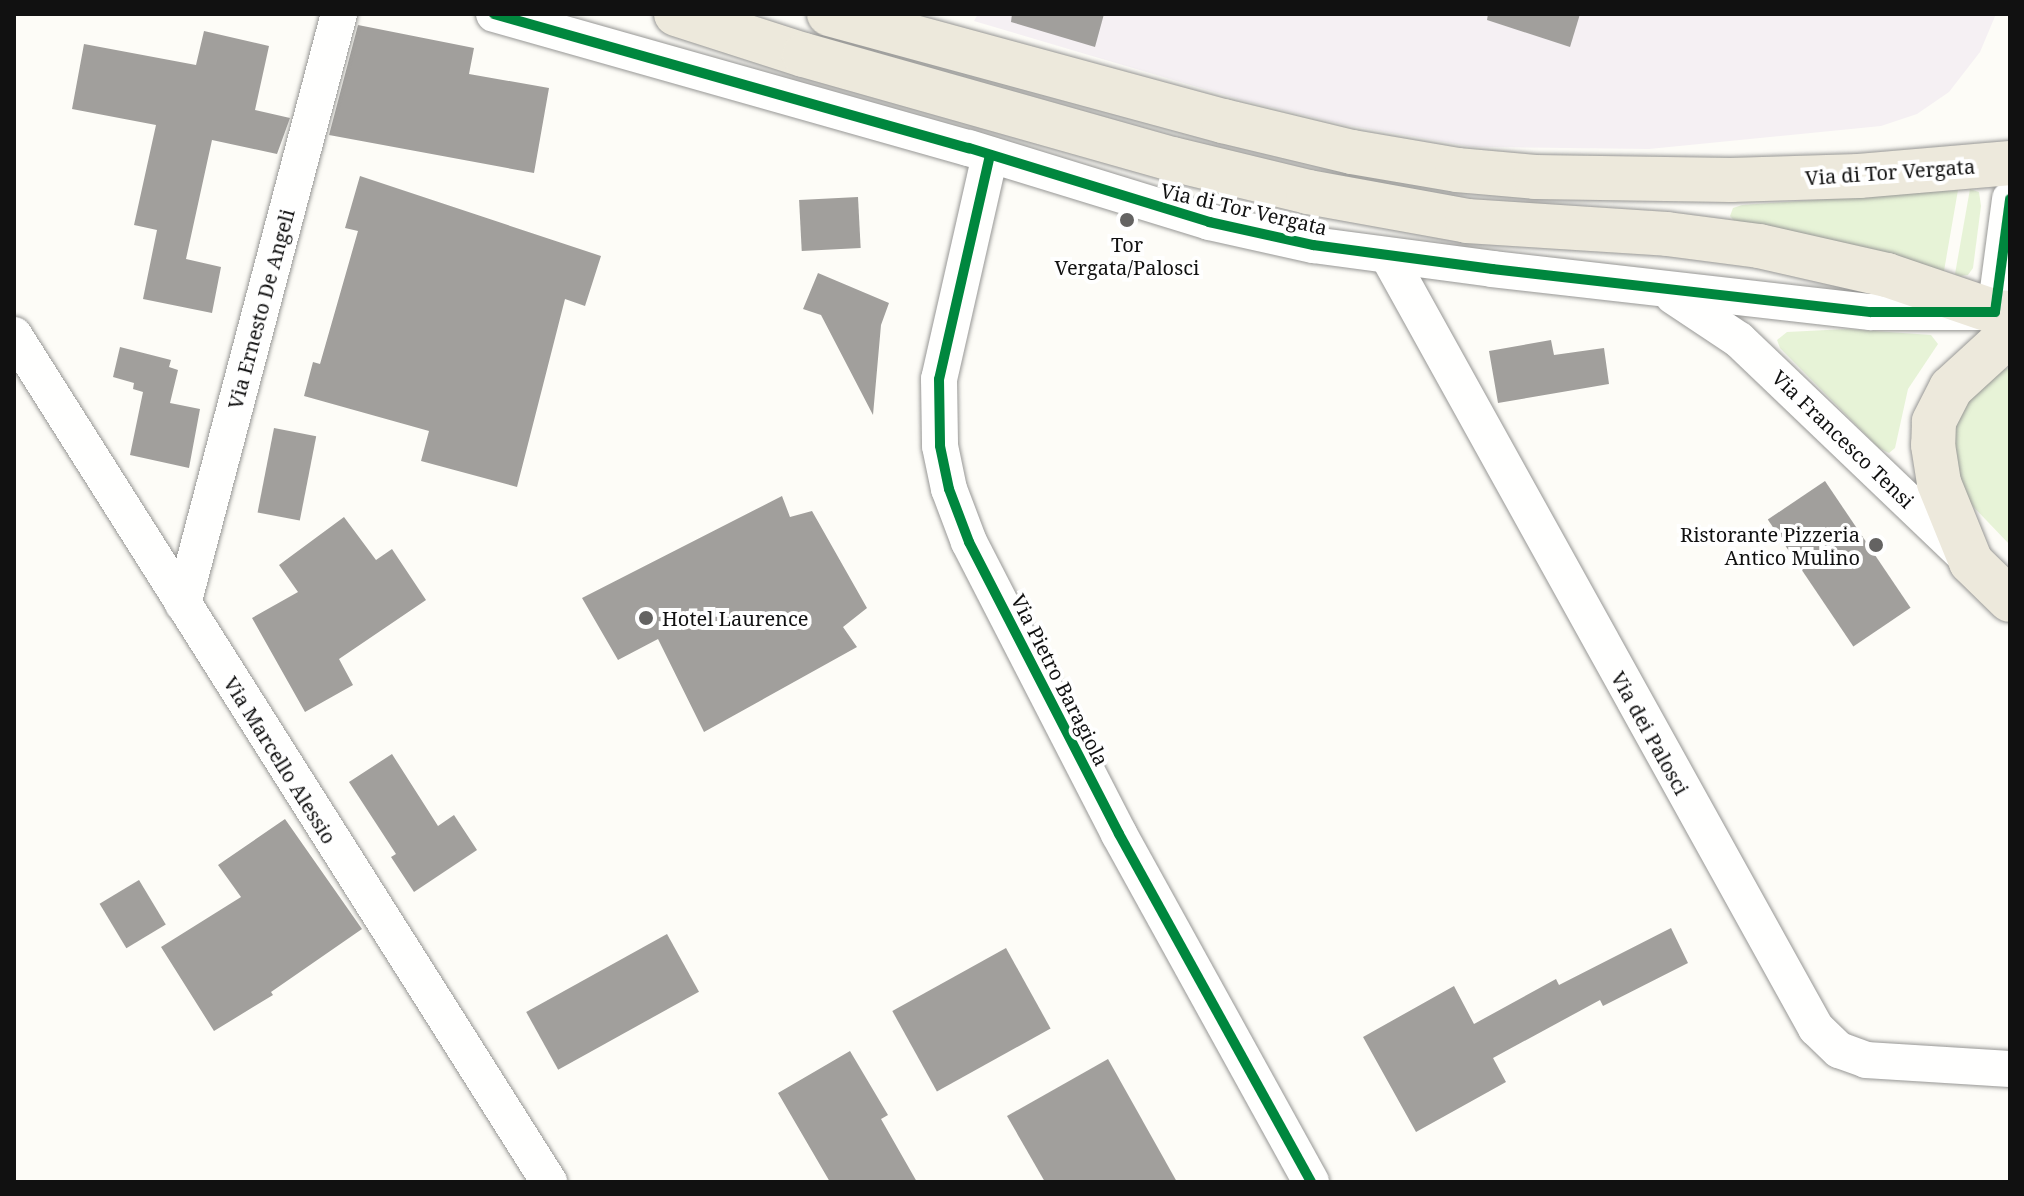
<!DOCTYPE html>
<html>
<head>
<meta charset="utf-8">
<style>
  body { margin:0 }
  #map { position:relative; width:2024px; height:1196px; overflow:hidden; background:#fdfcf7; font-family:"Noto Serif",serif }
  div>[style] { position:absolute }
  .industrial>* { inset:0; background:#f5f0f3 }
  .green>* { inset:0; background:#e7f3d7 }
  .building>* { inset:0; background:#a19f9c; transform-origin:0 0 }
  .roads { filter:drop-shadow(0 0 2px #979795) drop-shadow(0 0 2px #979795) }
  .minor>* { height:36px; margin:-18px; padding:0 18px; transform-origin:18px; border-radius:18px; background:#fffffe }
  .major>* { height:44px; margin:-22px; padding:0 22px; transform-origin:22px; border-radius:22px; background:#ede9dc }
  .cycleway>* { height:10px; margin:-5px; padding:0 5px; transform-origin:5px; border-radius:5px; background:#00873e }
  .dots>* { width:22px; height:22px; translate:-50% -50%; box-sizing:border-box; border:4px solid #fff; border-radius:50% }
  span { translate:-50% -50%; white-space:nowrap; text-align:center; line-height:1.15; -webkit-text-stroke:8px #fff; paint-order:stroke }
  .street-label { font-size:20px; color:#111 }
  .poi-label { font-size:20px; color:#111 }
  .right { translate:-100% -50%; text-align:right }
  .left { translate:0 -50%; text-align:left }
  .frame { position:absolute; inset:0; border:16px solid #111; pointer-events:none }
</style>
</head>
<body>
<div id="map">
  <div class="industrial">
    <i style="clip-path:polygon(978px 14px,1996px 14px,1980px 52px,1949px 92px,1917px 114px,1881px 126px,1649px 149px,1473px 147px,1345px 125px,1241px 100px,974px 21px)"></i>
  </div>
  <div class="green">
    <i style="clip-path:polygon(1970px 189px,1979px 192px,1981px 206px,1973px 268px,1968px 275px,1960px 276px,1955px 274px)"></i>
    <i style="clip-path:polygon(1958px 190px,1944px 271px,1881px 254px,1737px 224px,1730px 216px,1733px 208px,1742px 205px)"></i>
    <i style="clip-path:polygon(1847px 329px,1931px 335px,1938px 344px,1908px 389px,1895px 448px,1889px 453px,1879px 448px,1780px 348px,1777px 340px,1787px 332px)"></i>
    <i style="clip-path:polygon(2010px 367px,2010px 545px,1964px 497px,1946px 460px,1953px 414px,1985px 377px)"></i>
  </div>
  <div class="building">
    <i style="clip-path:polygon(1012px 14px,1104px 14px,1095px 47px,1011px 22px)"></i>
    <i style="clip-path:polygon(1488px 14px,1580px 14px,1570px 47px,1487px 20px)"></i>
    <i style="clip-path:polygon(358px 25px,474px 48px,469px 74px,549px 88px,534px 173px,329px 135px)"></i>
    <i style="clip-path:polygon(204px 31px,269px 46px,255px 110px,290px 118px,277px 154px,212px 140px,186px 259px,221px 267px,212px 313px,143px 299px,157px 230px,134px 225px,156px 125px,72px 109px,84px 44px,196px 65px)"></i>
    <i style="clip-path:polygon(360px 176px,601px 256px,585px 306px,565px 299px,517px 487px,421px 461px,429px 431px,304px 396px,313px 362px,320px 364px,358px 231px,345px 228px)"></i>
    <i style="left:858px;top:197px;width:51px;height:59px;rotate:87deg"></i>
    <i style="clip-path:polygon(818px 273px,889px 303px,881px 325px,873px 415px,821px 315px,803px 309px)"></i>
    <i style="clip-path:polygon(1551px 340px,1554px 355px,1604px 348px,1609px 384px,1498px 403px,1489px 351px)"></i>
    <i style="clip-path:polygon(120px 347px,171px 360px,169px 367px,178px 370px,170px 403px,200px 409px,189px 468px,130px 455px,143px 392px,133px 389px,134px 383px,113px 377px)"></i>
    <i style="left:274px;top:428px;width:43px;height:86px;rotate:11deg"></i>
    <i style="left:1825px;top:481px;width:153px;height:69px;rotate:56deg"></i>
    <i style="clip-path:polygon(782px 496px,790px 517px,812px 511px,867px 608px,843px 627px,857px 647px,704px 732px,658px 639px,618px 660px,582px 598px)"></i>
    <i style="clip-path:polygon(344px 517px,376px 560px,392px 549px,426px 600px,339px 659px,353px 685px,305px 712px,252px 618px,298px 592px,279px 565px)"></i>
    <i style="clip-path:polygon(392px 754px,438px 826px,454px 815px,477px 850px,414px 892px,391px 857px,396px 854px,349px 782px)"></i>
    <i style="clip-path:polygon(285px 819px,362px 929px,271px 992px,273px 995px,214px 1031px,161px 947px,241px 897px,218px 865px)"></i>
    <i style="left:139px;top:880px;width:52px;height:46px;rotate:59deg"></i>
    <i style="clip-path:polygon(1671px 928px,1688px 963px,1603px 1006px,1600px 1000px,1493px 1058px,1506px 1082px,1416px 1132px,1363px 1037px,1454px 986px,1474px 1024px,1556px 979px,1559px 985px)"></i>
    <i style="left:667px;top:934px;width:66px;height:161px;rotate:61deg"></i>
    <i style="left:1006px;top:948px;width:92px;height:130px;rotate:61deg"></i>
    <i style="clip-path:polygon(850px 1051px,888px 1115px,881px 1119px,917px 1182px,830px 1182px,778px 1093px)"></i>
    <i style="clip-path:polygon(1108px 1059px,1177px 1182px,1045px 1182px,1007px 1116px)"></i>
  </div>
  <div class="roads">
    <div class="minor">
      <i style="left:494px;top:14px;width:494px;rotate:15.8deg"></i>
      <i style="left:969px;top:148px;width:251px;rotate:17.1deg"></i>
      <i style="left:1209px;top:222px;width:107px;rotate:12.5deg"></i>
      <i style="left:1313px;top:245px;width:181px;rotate:7.6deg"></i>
      <i style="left:1492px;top:269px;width:381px;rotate:6.5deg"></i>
      <i style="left:1871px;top:312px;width:124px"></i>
      <i style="left:1995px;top:312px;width:114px;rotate:-82.4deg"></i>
      <i style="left:990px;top:155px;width:230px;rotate:102.8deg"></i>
      <i style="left:939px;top:379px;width:67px;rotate:89.1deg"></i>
      <i style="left:940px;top:446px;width:44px;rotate:78.2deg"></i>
      <i style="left:949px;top:489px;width:57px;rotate:69.3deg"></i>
      <i style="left:969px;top:542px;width:328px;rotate:62.8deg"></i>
      <i style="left:1119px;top:834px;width:397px;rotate:61.1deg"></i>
      <i style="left:1388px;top:256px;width:883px;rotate:61deg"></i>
      <i style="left:1816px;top:1028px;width:32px;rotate:44deg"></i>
      <i style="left:1839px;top:1050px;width:29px;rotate:20deg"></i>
      <i style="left:1866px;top:1060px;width:144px;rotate:3.6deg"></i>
      <i style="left:1673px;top:296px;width:79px;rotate:33.7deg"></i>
      <i style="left:1739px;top:340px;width:314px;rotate:43.7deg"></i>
      <i style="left:14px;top:335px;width:1002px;rotate:57.72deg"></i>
      <i style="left:183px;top:604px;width:610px;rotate:-75.19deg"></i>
    </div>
    <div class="major">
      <i style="left:676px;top:14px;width:134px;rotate:17.8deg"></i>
      <i style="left:804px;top:55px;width:382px;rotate:15.8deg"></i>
      <i style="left:1172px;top:159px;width:140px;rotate:13.6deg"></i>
      <i style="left:1308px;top:192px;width:162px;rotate:10.3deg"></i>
      <i style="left:1467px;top:221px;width:200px;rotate:3.7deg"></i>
      <i style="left:1667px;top:234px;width:93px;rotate:7.4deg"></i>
      <i style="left:1759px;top:246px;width:131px;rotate:12.8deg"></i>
      <i style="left:1887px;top:275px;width:114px;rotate:18.9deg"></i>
      <i style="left:1995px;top:312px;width:15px;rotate:4deg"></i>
      <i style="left:829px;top:14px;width:408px;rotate:15.2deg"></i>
      <i style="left:1223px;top:121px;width:133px;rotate:13.5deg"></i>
      <i style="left:1352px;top:152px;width:107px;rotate:9.7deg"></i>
      <i style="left:1457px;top:170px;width:78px;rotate:5.1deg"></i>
      <i style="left:1535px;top:177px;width:196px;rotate:0.9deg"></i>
      <i style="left:1731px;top:180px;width:128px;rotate:-1.8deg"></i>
      <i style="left:1859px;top:176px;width:152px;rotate:-4.9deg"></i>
      <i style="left:2010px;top:334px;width:80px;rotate:137.5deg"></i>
      <i style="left:1951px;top:388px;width:38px;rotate:117deg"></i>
      <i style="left:1934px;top:422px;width:23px;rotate:92deg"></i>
      <i style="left:1933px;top:445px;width:38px;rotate:81deg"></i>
      <i style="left:1939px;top:483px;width:85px;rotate:67.9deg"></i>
      <i style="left:1971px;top:562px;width:54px;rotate:44.3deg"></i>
    </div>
  </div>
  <div class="cycleway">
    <i style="left:494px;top:14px;width:494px;rotate:15.8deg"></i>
    <i style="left:969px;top:148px;width:251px;rotate:17.1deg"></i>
    <i style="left:1209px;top:222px;width:107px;rotate:12.5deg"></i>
    <i style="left:1313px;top:245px;width:181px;rotate:7.6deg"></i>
    <i style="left:1492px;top:269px;width:381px;rotate:6.5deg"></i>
    <i style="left:1871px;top:312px;width:124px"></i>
    <i style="left:1995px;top:312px;width:114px;rotate:-82.4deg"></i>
    <i style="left:990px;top:155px;width:230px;rotate:102.8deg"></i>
    <i style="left:939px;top:379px;width:67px;rotate:89.1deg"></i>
    <i style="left:940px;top:446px;width:44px;rotate:78.2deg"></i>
    <i style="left:949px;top:489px;width:57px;rotate:69.3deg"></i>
    <i style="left:969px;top:542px;width:328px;rotate:62.8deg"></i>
    <i style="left:1119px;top:834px;width:397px;rotate:61.1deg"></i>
  </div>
  <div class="dots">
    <i style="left:1127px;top:220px;background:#646362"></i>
    <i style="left:1876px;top:545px;background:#646362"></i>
    <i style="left:646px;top:618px;background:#646362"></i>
  </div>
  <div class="street-label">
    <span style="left:1890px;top:172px;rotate:-4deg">Via di Tor Vergata</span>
    <span style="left:1244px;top:209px;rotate:13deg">Via di Tor Vergata</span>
    <span style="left:261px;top:309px;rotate:-75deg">Via Ernesto De Angeli</span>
    <span style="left:1843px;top:439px;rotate:44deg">Via Francesco Tensi</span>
    <span style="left:1060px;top:680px;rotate:63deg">Via Pietro Baragiola</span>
    <span style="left:1650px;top:733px;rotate:61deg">Via dei Palosci</span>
    <span style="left:280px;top:760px;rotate:58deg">Via Marcello Alessio</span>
  </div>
  <div class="poi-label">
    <span style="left:1127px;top:256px">Tor<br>Vergata/Palosci</span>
    <span class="right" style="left:1860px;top:546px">Ristorante Pizzeria<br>Antico Mulino</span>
    <span class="left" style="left:662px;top:618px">Hotel Laurence</span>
  </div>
  <div class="frame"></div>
</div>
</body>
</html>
